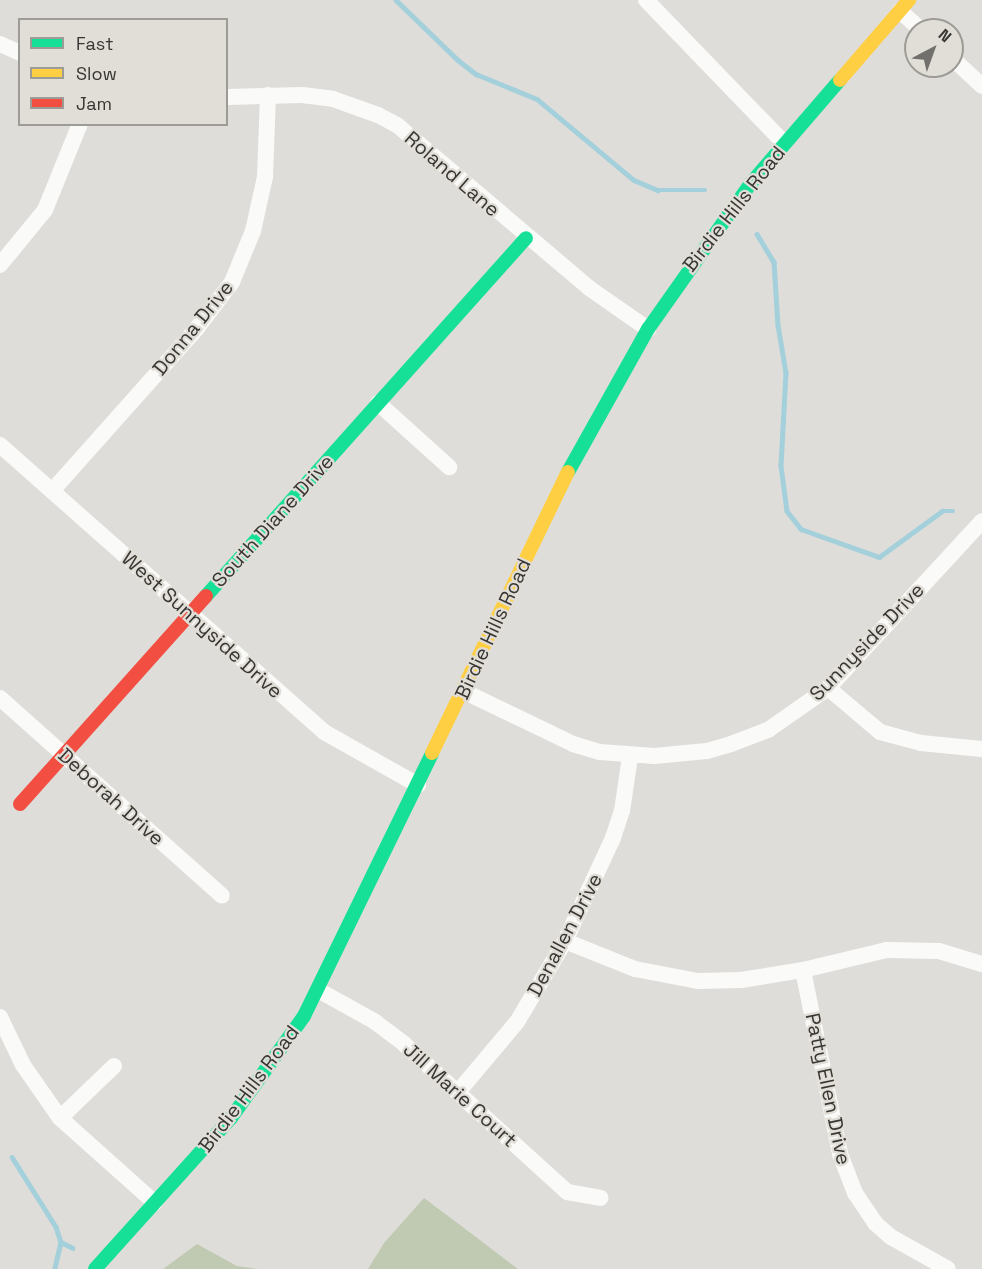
<!DOCTYPE html>
<html>
<head>
<meta charset="utf-8">
<style>
  body { margin:0 }
  #map { position:relative; width:982px; height:1269px; overflow:hidden; background:#dfddd9; font-family:"Space Grotesk",sans-serif }
  div>[style] { position:absolute }
  .green>* { inset:0; background:#c0cab2 }
  .stream>* { height:4.5px; margin:-2.25px; padding:0 2.25px; transform-origin:2.25px; border-radius:2.25px; background:#a3d0db }
  .street>* { height:16px; margin:-8px; padding:0 8px; transform-origin:8px; border-radius:8px; background:#fafaf9 }
  .fast>* { height:14px; margin:-7px; padding:0 7px; transform-origin:7px; border-radius:7px; background:#16e098 }
  .slow>* { height:14px; margin:-7px; padding:0 7px; transform-origin:7px; border-radius:7px; background:#ffcf43 }
  .jam>* { height:14px; margin:-7px; padding:0 7px; transform-origin:7px; border-radius:7px; background:#f24e42 }
  span { translate:-50% -50%; white-space:nowrap; text-align:center; line-height:1.15; -webkit-text-stroke:4.5px #e1ded7; paint-order:stroke }
  .street-label { font-size:20px; color:#373633 }
  .legend { position:absolute; left:18px; top:18px; width:210px; height:108px; box-sizing:border-box; background:#e1ded7; border:2px solid #9d9b95; margin:0; padding:8px 10px; list-style:none; font-size:18px; color:#373633 }
  .legend li { display:flex; align-items:center; gap:12px; height:30px }
  .legend b { width:30px; border:2px solid #9d9b95 }
  .north { position:absolute; left:904px; top:18px; width:60px; height:60px; box-sizing:border-box; background:#e1ded7; border:2px solid #9d9b95; border-radius:50%; rotate:41deg; font-size:16px; font-weight:700; line-height:24px; text-align:center; color:#373633 }
  .north::after { content:''; display:block; margin:auto; width:21px; height:27px; background:#72706d; clip-path:polygon(50% 0,100% 100%,50% 72%,0 100%) }
</style>
</head>
<body>
<div id="map">
  <div class="green">
    <i style="clip-path:polygon(424px 1198px,472px 1234px,518px 1269px,368px 1269px,384px 1243px)"></i>
    <i style="clip-path:polygon(197px 1244px,237px 1266px,258px 1269px,163px 1269px)"></i>
  </div>
  <div class="stream">
    <i style="left:396px;top:0;width:86px;rotate:44.1deg"></i>
    <i style="left:458px;top:60px;width:23px;rotate:38deg"></i>
    <i style="left:476px;top:74px;width:66px;rotate:22.3deg"></i>
    <i style="left:537px;top:99px;width:126px;rotate:39.9deg"></i>
    <i style="left:634px;top:180px;width:26px;rotate:23deg"></i>
    <i style="left:658px;top:190px;width:47px"></i>
    <i style="left:757px;top:234px;width:33px;rotate:59deg"></i>
    <i style="left:774px;top:262px;width:63px;rotate:86.4deg"></i>
    <i style="left:778px;top:325px;width:49px;rotate:80.5deg"></i>
    <i style="left:786px;top:373px;width:93px;rotate:93.1deg"></i>
    <i style="left:781px;top:466px;width:45px;rotate:82.4deg"></i>
    <i style="left:787px;top:511px;width:23px;rotate:52deg"></i>
    <i style="left:801px;top:529px;width:83px;rotate:19.7deg"></i>
    <i style="left:879px;top:557px;width:78px;rotate:-36.1deg"></i>
    <i style="left:942px;top:511px;width:11px"></i>
    <i style="left:12px;top:1157px;width:83px;rotate:57.8deg"></i>
    <i style="left:56px;top:1227px;width:16px;rotate:72deg"></i>
    <i style="left:61px;top:1242px;width:28px;rotate:103deg"></i>
    <i style="left:61px;top:1242px;width:13px;rotate:27deg"></i>
  </div>
  <div class="street">
    <i style="left:646px;top:0;width:199px;rotate:46deg"></i>
    <i style="left:900px;top:11px;width:28px;rotate:42deg"></i>
    <i style="left:0;top:44px;width:22px;rotate:24deg"></i>
    <i style="left:952px;top:58px;width:41px;rotate:43deg"></i>
    <i style="left:226px;top:97px;width:76px;rotate:-1.5deg"></i>
    <i style="left:302px;top:95px;width:31px;rotate:7deg"></i>
    <i style="left:333px;top:99px;width:48px;rotate:19.6deg"></i>
    <i style="left:378px;top:115px;width:21px;rotate:28deg"></i>
    <i style="left:397px;top:125px;width:252px;rotate:40.3deg"></i>
    <i style="left:589px;top:288px;width:72px;rotate:34.8deg"></i>
    <i style="left:0;top:265px;width:71px;rotate:-50.7deg"></i>
    <i style="left:45px;top:210px;width:93px;rotate:-67.9deg"></i>
    <i style="left:378px;top:403px;width:96px;rotate:42deg"></i>
    <i style="left:0;top:445px;width:433px;rotate:41.5deg"></i>
    <i style="left:324px;top:732px;width:108px;rotate:29.4deg"></i>
    <i style="left:52px;top:491px;width:218px;rotate:-48.3deg"></i>
    <i style="left:197px;top:328px;width:58px;rotate:-52.7deg"></i>
    <i style="left:232px;top:282px;width:55px;rotate:-67.6deg"></i>
    <i style="left:253px;top:231px;width:55px;rotate:-77.5deg"></i>
    <i style="left:265px;top:177px;width:82px;rotate:-87.9deg"></i>
    <i style="left:828px;top:688px;width:68px;rotate:40.2deg"></i>
    <i style="left:880px;top:732px;width:42px;rotate:15deg"></i>
    <i style="left:921px;top:743px;width:61px;rotate:5.6deg"></i>
    <i style="left:463px;top:691px;width:122px;rotate:25.7deg"></i>
    <i style="left:573px;top:744px;width:28px;rotate:17deg"></i>
    <i style="left:600px;top:752px;width:54px;rotate:4.2deg"></i>
    <i style="left:654px;top:756px;width:53px;rotate:-5.4deg"></i>
    <i style="left:707px;top:751px;width:25px;rotate:-16deg"></i>
    <i style="left:731px;top:744px;width:40px;rotate:-21deg"></i>
    <i style="left:768px;top:730px;width:73px;rotate:-35deg"></i>
    <i style="left:828px;top:688px;width:227px;rotate:-47.3deg"></i>
    <i style="left:0;top:698px;width:297px;rotate:41.7deg"></i>
    <i style="left:565px;top:941px;width:75px;rotate:21.8deg"></i>
    <i style="left:635px;top:969px;width:64px;rotate:10.8deg"></i>
    <i style="left:698px;top:981px;width:43px;rotate:-1.3deg"></i>
    <i style="left:741px;top:980px;width:63px;rotate:-9.2deg"></i>
    <i style="left:803px;top:970px;width:86px;rotate:-13.4deg"></i>
    <i style="left:887px;top:950px;width:52px;rotate:1.1deg"></i>
    <i style="left:939px;top:951px;width:45px;rotate:16.8deg"></i>
    <i style="left:803px;top:970px;width:188px;rotate:78.6deg"></i>
    <i style="left:840px;top:1154px;width:42px;rotate:69deg"></i>
    <i style="left:855px;top:1193px;width:37px;rotate:56deg"></i>
    <i style="left:876px;top:1224px;width:20px;rotate:41deg"></i>
    <i style="left:891px;top:1237px;width:65px;rotate:29.3deg"></i>
    <i style="left:318px;top:990px;width:64px;rotate:29deg"></i>
    <i style="left:374px;top:1021px;width:38px;rotate:37deg"></i>
    <i style="left:404px;top:1044px;width:220px;rotate:42.2deg"></i>
    <i style="left:567px;top:1192px;width:34px;rotate:10deg"></i>
    <i style="left:0;top:1017px;width:53px;rotate:64.4deg"></i>
    <i style="left:23px;top:1065px;width:65px;rotate:55.1deg"></i>
    <i style="left:60px;top:1118px;width:127px;rotate:41.8deg"></i>
    <i style="left:458px;top:1092px;width:92px;rotate:-49.9deg"></i>
    <i style="left:517px;top:1022px;width:94px;rotate:-59.3deg"></i>
    <i style="left:565px;top:941px;width:114px;rotate:-65deg"></i>
    <i style="left:613px;top:838px;width:28px;rotate:-72deg"></i>
    <i style="left:622px;top:811px;width:55px;rotate:-81.6deg"></i>
    <i style="left:60px;top:1118px;width:75px;rotate:-43.9deg"></i>
  </div>
  <div class="fast">
    <i style="left:568px;top:472px;width:164px;rotate:-60.8deg"></i>
    <i style="left:648px;top:329px;width:179px;rotate:-54.8deg"></i>
    <i style="left:751px;top:183px;width:136px;rotate:-49.2deg"></i>
    <i style="left:206px;top:596px;width:480px;rotate:-48.2deg"></i>
    <i style="left:95px;top:1269px;width:203px;rotate:-48deg"></i>
    <i style="left:231px;top:1118px;width:125px;rotate:-54.4deg"></i>
    <i style="left:304px;top:1016px;width:292px;rotate:-64deg"></i>
  </div>
  <div class="slow">
    <i style="left:840px;top:80px;width:106px;rotate:-49.2deg"></i>
    <i style="left:432px;top:753px;width:312px;rotate:-64.2deg"></i>
  </div>
  <div class="jam">
    <i style="left:20px;top:804px;width:279px;rotate:-48.2deg"></i>
  </div>
  <div class="street-label">
    <span style="left:452px;top:174px;rotate:41deg">Roland Lane</span>
    <span style="left:734px;top:209px;rotate:-52deg">Birdie Hills Road</span>
    <span style="left:193px;top:328px;rotate:-51deg">Donna Drive</span>
    <span style="left:273px;top:521px;rotate:-48deg">South Diane Drive</span>
    <span style="left:202px;top:625px;rotate:42deg">West Sunnyside Drive</span>
    <span style="left:493px;top:629px;rotate:-65deg">Birdie Hills Road</span>
    <span style="left:867px;top:642px;rotate:-46deg">Sunnyside Drive</span>
    <span style="left:111px;top:797px;rotate:42deg">Deborah Drive</span>
    <span style="left:565px;top:935px;rotate:-62deg">Denallen Drive</span>
    <span style="left:249px;top:1089px;rotate:-53deg">Birdie Hills Road</span>
    <span style="left:828px;top:1089px;rotate:78deg">Patty Ellen Drive</span>
    <span style="left:460px;top:1095px;rotate:42deg">Jill Marie Court</span>
  </div>
  <ul class="legend">
  <li><b style="height:8px;background:#16e098"></b>Fast</li>
  <li><b style="height:8px;background:#ffcf43"></b>Slow</li>
  <li><b style="height:8px;background:#f24e42"></b>Jam</li>
  </ul>
  <div class="north">N</div>
</div>
</body>
</html>
